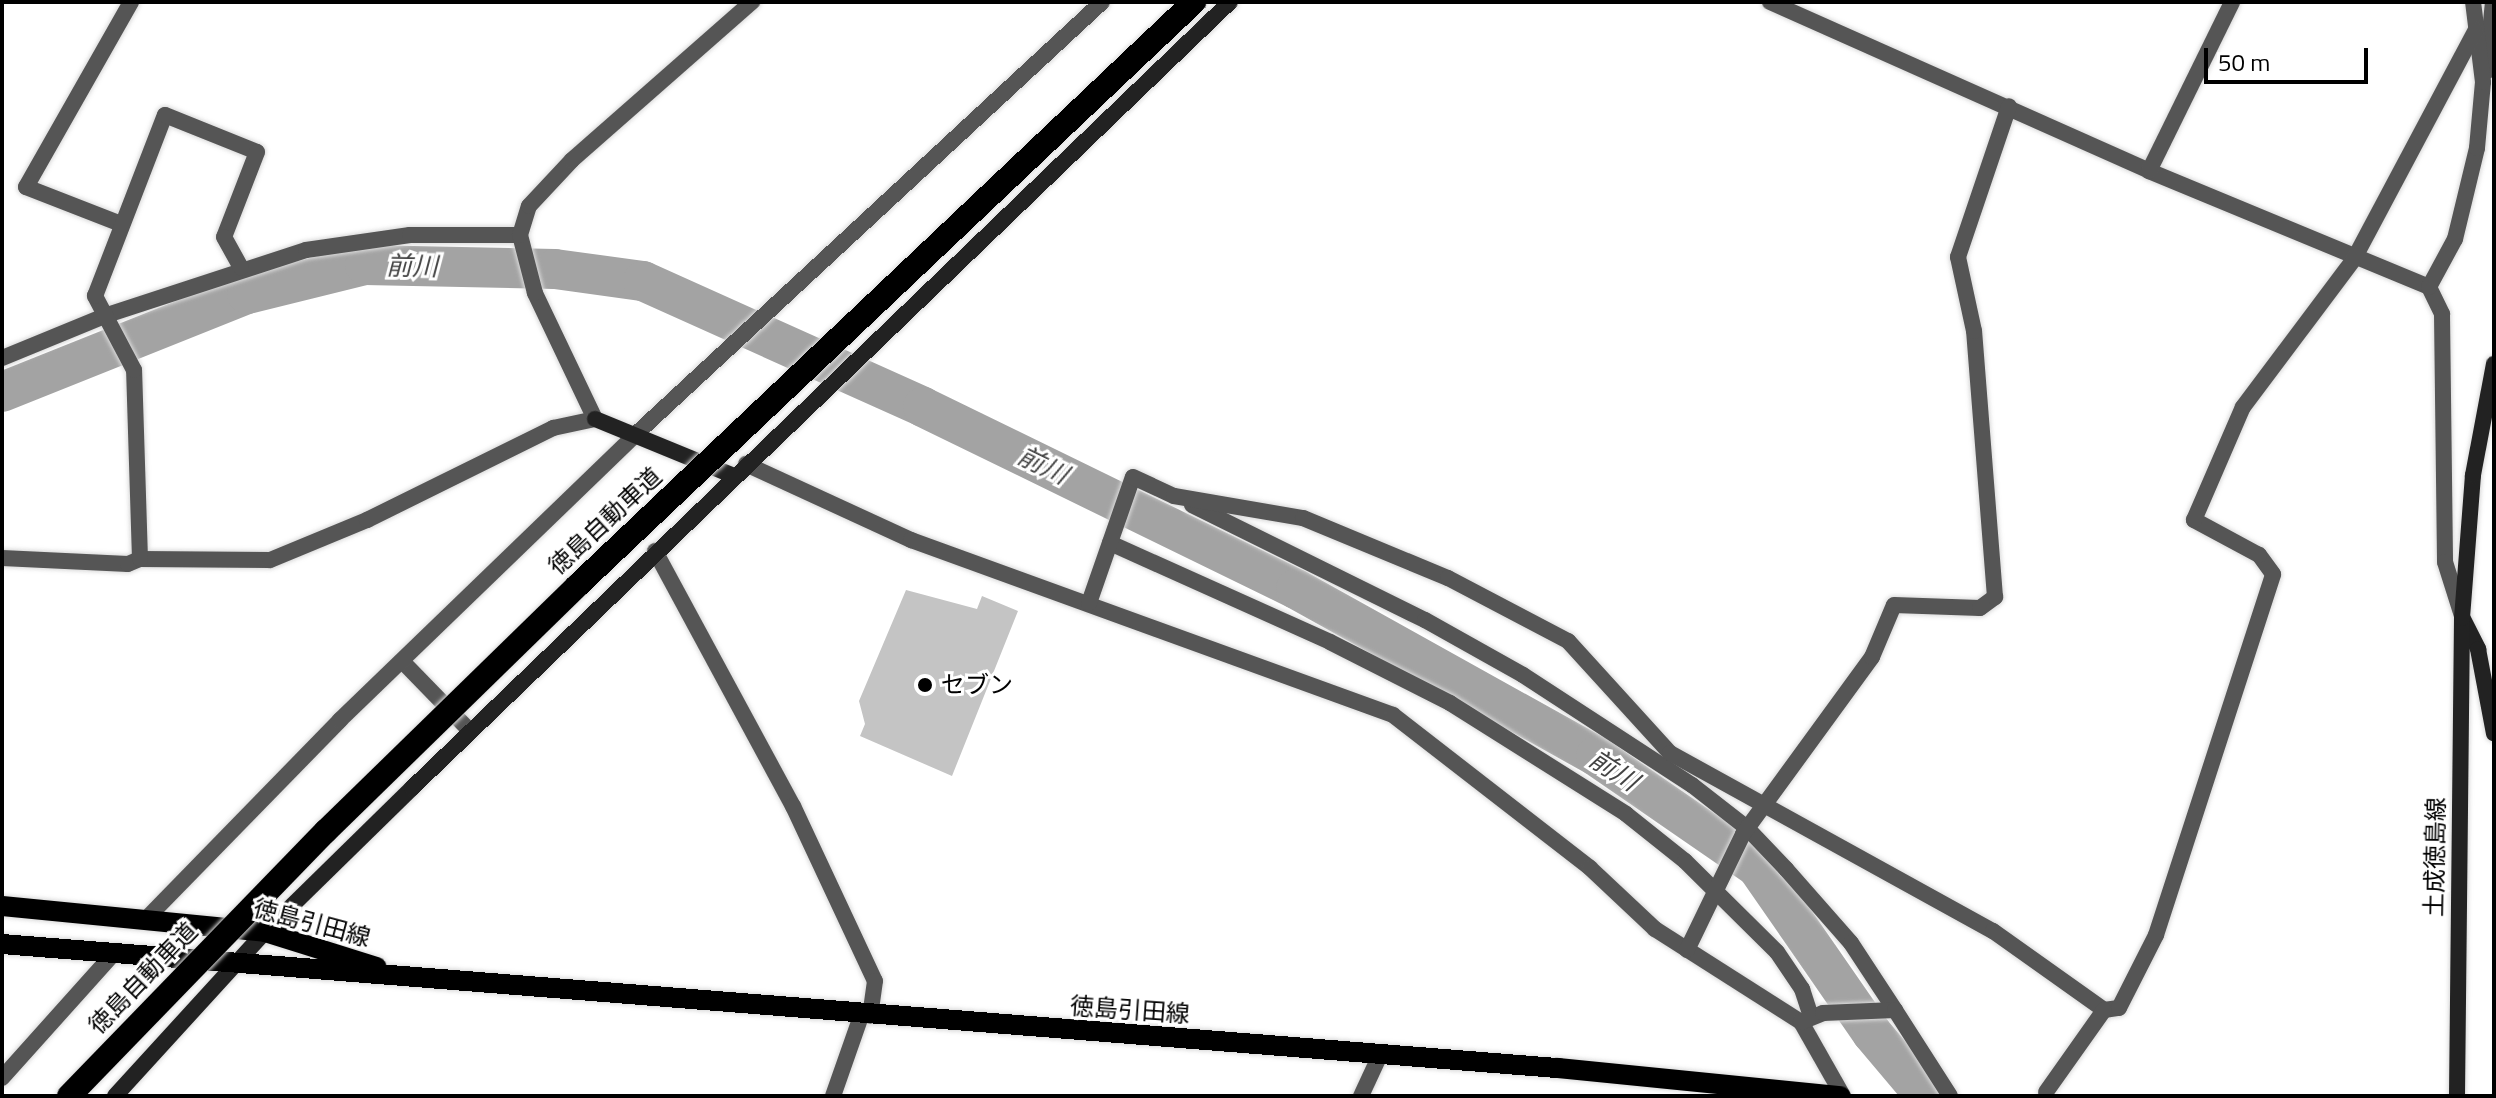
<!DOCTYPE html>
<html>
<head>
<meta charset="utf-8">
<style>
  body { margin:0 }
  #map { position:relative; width:2496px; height:1098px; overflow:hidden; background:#fff; font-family:"Titillium Web","Noto Sans JP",sans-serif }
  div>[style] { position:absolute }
  .river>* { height:40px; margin:-20px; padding:0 20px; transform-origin:20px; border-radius:20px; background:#a3a3a3 }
  .building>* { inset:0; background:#c4c4c4 }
  .roads { filter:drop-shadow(0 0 2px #dbdbdb) drop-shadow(0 0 2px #dbdbdb) }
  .street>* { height:16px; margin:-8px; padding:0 8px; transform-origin:8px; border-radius:8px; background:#555 }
  .secondary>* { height:16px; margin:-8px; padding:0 8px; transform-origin:8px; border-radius:8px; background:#222 }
  .primary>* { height:20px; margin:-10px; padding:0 10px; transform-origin:10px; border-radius:10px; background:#000 }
  .bridges { filter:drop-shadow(0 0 2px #dbdbdb) drop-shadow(0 0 2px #dbdbdb) }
  .highway-bridge>* { height:24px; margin:-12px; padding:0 12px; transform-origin:12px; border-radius:12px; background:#000 }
  .dots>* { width:22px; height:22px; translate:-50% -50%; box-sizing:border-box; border:4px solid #fff; border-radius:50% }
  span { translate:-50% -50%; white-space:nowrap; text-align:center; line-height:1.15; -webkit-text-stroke:6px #fff; paint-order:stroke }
  .street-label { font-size:24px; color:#000 }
  .poi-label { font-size:24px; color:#000 }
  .left { translate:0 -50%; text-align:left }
  .water-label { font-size:26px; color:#444; font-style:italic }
  .frame { position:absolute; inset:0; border:4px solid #000; pointer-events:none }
  .scale { position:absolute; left:2204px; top:48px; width:164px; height:36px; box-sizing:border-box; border:4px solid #000; border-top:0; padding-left:10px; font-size:24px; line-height:28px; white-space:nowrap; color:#000; -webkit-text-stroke:6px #fff; paint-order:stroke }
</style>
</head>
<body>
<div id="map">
  <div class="river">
    <i style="left:2px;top:392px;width:264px;rotate:-21.8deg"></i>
    <i style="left:247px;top:294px;width:122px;rotate:-13.8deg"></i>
    <i style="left:365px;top:265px;width:190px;rotate:1.2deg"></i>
    <i style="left:555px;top:269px;width:89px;rotate:7.8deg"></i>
    <i style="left:643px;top:281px;width:307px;rotate:24.2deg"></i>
    <i style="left:923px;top:407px;width:415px;rotate:26deg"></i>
    <i style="left:1296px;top:589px;width:343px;rotate:29.1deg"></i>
    <i style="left:1596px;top:756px;width:196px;rotate:34.6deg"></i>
    <i style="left:1757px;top:867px;width:202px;rotate:55.3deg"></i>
    <i style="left:1872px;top:1033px;width:82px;rotate:49.9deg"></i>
  </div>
  <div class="building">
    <i style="clip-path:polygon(906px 590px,977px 609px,982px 596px,1018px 611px,952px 776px,860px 736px,865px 724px,859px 701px)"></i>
  </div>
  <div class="roads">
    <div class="street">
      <i style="left:1770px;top:2px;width:415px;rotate:24deg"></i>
      <i style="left:2149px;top:171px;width:303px;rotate:22.5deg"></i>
      <i style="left:2429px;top:287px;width:30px;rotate:64deg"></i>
      <i style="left:2442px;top:314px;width:248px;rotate:89.3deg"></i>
      <i style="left:2445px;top:562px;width:57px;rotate:72.5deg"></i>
      <i style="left:2486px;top:72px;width:70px;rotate:-84.3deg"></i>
      <i style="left:2149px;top:171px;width:188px;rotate:-63.8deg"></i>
      <i style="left:121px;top:224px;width:102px;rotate:-158.7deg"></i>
      <i style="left:26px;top:187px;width:213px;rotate:-60.4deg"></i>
      <i style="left:2429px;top:287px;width:55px;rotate:-61.6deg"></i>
      <i style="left:2455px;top:239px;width:94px;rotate:-76.4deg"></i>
      <i style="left:2477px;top:148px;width:66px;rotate:-84.8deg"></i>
      <i style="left:2483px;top:82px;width:81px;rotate:-97.1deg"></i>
      <i style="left:2px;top:358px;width:113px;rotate:-22.3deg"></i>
      <i style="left:107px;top:315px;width:209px;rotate:-18.1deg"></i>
      <i style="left:306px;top:250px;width:105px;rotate:-8.2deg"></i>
      <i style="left:410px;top:235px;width:110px"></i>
      <i style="left:746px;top:464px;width:182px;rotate:24.7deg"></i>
      <i style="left:911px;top:540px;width:513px;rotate:19.95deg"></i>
      <i style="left:1393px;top:715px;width:249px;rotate:37.8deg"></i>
      <i style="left:1590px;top:868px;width:89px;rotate:43.2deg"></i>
      <i style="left:1655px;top:929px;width:173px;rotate:32.5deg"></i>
      <i style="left:1801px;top:1022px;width:85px;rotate:60.4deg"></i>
      <i style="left:1192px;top:505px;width:260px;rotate:26.3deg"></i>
      <i style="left:1425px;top:620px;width:112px;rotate:29.3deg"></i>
      <i style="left:1523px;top:675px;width:202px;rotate:33.1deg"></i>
      <i style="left:1692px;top:785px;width:70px;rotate:38deg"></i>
      <i style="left:1747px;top:828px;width:57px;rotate:46.4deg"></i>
      <i style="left:1786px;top:869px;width:98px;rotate:48.7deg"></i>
      <i style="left:1851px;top:943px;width:80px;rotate:56.7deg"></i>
      <i style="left:1110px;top:543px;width:241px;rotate:24.2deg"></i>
      <i style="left:1330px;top:642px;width:135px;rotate:26.9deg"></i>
      <i style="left:1450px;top:703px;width:208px;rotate:32.2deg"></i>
      <i style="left:1626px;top:814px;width:75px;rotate:38.5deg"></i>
      <i style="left:1685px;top:861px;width:129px;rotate:44.7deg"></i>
      <i style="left:1777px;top:952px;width:45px;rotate:56deg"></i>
      <i style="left:1802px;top:989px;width:29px;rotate:72deg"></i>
      <i style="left:655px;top:551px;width:290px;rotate:61.6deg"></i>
      <i style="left:793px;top:806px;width:193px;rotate:64.9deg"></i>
      <i style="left:875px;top:981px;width:35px;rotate:98deg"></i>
      <i style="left:2px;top:558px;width:126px;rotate:2.7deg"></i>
      <i style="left:128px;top:564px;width:13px;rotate:-23deg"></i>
      <i style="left:140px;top:559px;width:130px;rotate:0.4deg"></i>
      <i style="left:270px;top:560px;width:105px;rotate:-22.4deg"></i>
      <i style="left:367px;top:520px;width:208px;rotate:-26.3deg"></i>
      <i style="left:553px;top:428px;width:43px;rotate:-12.1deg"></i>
      <i style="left:595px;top:419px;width:140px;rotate:-115.5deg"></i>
      <i style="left:535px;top:293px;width:60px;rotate:-104.5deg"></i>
      <i style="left:520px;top:235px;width:30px;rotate:-73deg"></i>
      <i style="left:529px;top:206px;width:63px;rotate:-46.9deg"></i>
      <i style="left:572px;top:160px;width:240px;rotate:-41.3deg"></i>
      <i style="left:140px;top:559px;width:189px;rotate:-91.8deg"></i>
      <i style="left:134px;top:370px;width:84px;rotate:-117.8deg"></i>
      <i style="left:95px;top:296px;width:194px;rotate:-68.9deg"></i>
      <i style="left:165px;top:115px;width:99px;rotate:21.9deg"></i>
      <i style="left:257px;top:152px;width:91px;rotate:111.2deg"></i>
      <i style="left:224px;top:237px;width:35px;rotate:61deg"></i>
      <i style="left:1089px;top:603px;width:133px;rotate:-70.8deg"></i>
      <i style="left:1133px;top:477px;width:45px;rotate:24.9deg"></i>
      <i style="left:1174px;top:496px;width:131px;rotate:9.7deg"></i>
      <i style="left:1303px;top:518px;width:157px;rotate:22.5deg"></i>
      <i style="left:1448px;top:578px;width:136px;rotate:27.7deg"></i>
      <i style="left:1568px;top:641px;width:151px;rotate:47.7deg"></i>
      <i style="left:1670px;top:753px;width:369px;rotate:28.9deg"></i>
      <i style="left:1993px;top:931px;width:136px;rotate:35.4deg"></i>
      <i style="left:2104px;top:1010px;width:15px;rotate:-8deg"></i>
      <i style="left:2119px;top:1008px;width:82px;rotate:-63.1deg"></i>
      <i style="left:2156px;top:935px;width:379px;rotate:-72deg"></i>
      <i style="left:2273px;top:574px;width:24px;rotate:-126deg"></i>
      <i style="left:2259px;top:555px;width:74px;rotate:-151.7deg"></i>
      <i style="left:2194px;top:520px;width:123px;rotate:-66.6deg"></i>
      <i style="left:2243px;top:407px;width:185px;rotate:-53.1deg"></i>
      <i style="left:2354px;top:259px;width:259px;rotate:-62deg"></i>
      <i style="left:402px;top:661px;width:98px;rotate:45.8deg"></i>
      <i style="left:145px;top:920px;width:279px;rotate:-45.7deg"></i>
      <i style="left:340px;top:720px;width:412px;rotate:-44deg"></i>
      <i style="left:636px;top:434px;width:635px;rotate:-42.83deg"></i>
      <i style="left:1687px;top:950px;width:129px;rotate:-64.2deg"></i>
      <i style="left:1743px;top:834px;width:219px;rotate:-53.9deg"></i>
      <i style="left:1872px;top:657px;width:56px;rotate:-67.1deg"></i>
      <i style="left:1894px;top:605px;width:86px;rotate:2deg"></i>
      <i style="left:1980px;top:608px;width:19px;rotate:-36deg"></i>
      <i style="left:1995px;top:597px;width:267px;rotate:-94.5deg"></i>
      <i style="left:1974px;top:331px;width:76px;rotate:-102.2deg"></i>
      <i style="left:1958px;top:257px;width:159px;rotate:-71.3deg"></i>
      <i style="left:1801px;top:1022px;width:24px;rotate:-22deg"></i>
      <i style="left:1823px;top:1013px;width:72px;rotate:-2.4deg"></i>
      <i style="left:1895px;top:1010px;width:102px;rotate:57.4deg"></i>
      <i style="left:2px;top:1078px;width:169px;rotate:-48.1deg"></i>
      <i style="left:2046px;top:1092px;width:100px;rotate:-54.7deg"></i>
      <i style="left:833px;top:1096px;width:85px;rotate:-70.7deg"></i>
      <i style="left:1361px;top:1096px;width:45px;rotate:-65.1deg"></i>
    </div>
    <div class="secondary">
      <i style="left:595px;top:419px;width:150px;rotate:22.3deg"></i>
      <i style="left:2463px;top:619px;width:34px;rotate:63deg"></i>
      <i style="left:2478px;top:649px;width:86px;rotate:79.3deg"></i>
      <i style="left:115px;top:1096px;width:222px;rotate:-47.6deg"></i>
      <i style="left:265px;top:932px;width:206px;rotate:-44.4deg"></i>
      <i style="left:412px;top:788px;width:1134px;rotate:-43.86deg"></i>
      <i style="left:2457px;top:1096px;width:478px;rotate:-89.4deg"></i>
      <i style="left:2462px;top:618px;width:143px;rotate:-85.6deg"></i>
      <i style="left:2473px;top:475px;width:113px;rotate:-79.3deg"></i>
    </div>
    <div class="primary">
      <i style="left:2px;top:906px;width:264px;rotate:5.6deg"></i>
      <i style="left:265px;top:932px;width:117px;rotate:17.4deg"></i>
      <i style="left:2px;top:944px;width:1561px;rotate:4.56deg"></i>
      <i style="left:1558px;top:1068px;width:284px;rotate:5.7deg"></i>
    </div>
  </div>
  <div class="bridges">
    <div class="highway-bridge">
      <i style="left:69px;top:1096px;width:369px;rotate:-45.9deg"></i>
      <i style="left:326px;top:831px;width:351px;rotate:-44.3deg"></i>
      <i style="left:577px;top:586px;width:850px;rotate:-43.43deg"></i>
    </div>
  </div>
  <div class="dots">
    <i style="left:925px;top:685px;background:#000"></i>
  </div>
  <div class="street-label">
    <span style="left:605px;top:521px;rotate:-43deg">徳島自動車道</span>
    <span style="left:2435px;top:857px;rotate:-89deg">土成徳島線</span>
    <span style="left:312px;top:923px;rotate:15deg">徳島引田線</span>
    <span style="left:143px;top:978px;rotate:-46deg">徳島自動車道</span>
    <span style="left:1130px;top:1010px;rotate:4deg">徳島引田線</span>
  </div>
  <div class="poi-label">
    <span class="left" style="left:941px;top:685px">セブン</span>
  </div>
  <div class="water-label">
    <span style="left:412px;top:266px;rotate:1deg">前川</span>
    <span style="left:1043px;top:465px;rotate:26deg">前川</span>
    <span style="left:1614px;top:770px;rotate:33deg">前川</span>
  </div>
  <div class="frame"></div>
  <div class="scale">50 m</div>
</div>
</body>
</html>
